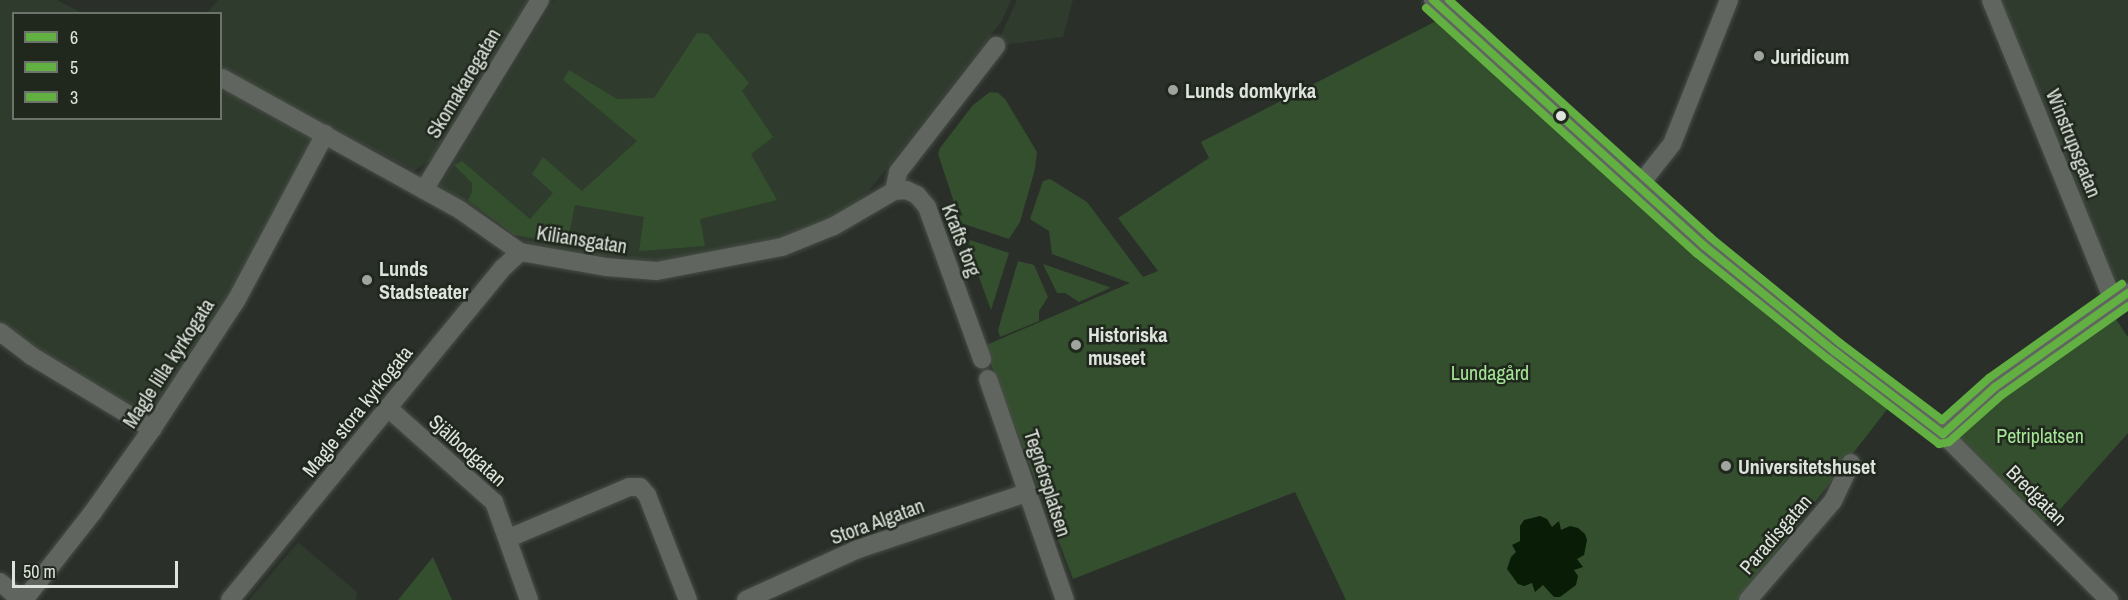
<!DOCTYPE html>
<html>
<head>
<meta charset="utf-8">
<style>
  body { margin:0 }
  #map { position:relative; width:2128px; height:600px; overflow:hidden; background:#2a2f2a; font-family:"Archivo Narrow",sans-serif }
  div>[style] { position:absolute }
  .built>* { inset:0; background:#2f3b2d }
  .green>* { inset:0; background:#344f2d }
  .water>* { inset:0; background:#081c06 }
  .roads { filter:drop-shadow(0 0 2px #484d47) drop-shadow(0 0 2px #484d47) }
  .street>* { height:18px; margin:-9px; padding:0 9px; transform-origin:9px; border-radius:9px; background:#616560 }
  .bus-1>* { height:8px; margin:-4px; padding:0 4px; transform-origin:4px; border-radius:4px; background:#62b041 }
  .bus-2>* { height:8px; margin:-4px; padding:0 4px; transform-origin:4px; border-radius:4px; background:#62b041 }
  .bus-3>* { height:8px; margin:-4px; padding:0 4px; transform-origin:4px; border-radius:4px; background:#62b041 }
  .dots>* { width:16px; height:16px; translate:-50% -50%; box-sizing:border-box; border:3px solid #20281e; border-radius:50% }
  span { translate:-50% -50%; white-space:nowrap; text-align:center; line-height:1.15; -webkit-text-stroke:5px #20281e; paint-order:stroke }
  .poi-label { font-size:20px; color:#dee4dd; font-weight:700 }
  .left { translate:0 -50%; text-align:left }
  .street-label { font-size:20px; color:#dee4dd }
  .park-label { font-size:20px; color:#a5e496 }
  .legend { position:absolute; left:12px; top:12px; width:210px; height:108px; box-sizing:border-box; background:#20281e; border:2px solid #6c736a; margin:0; padding:8px 10px; list-style:none; font-size:18px; color:#dee4dd }
  .legend li { display:flex; align-items:center; gap:12px; height:30px }
  .legend b { width:30px; border:2px solid #6c736a }
  .scale { position:absolute; left:12px; top:561px; width:166px; height:27px; box-sizing:border-box; border:3px solid #dee4dd; border-top:0; padding-left:8px; font-size:18px; line-height:21px; white-space:nowrap; color:#dee4dd; -webkit-text-stroke:4px #20281e; paint-order:stroke }
</style>
</head>
<body>
<div id="map">
  <div class="built">
    <i style="clip-path:polygon(0 0,57px 0,82px 13px,14px 14px,14px 118px,220px 118px,221px 88px,312px 137px,313px 148px,195px 360px,158px 412px,142px 419px,0 327px)"></i>
    <i style="clip-path:polygon(218px 0,533px 0,434px 158px,414px 171px,221px 70px,220px 14px,206px 14px)"></i>
    <i style="clip-path:polygon(554px 0,1011px 0,1002px 21px,868px 192px,840px 217px,781px 239px,670px 263px,540px 250px,440px 186px)"></i>
    <i style="clip-path:polygon(1017px 0,1073px 0,1063px 37px,996px 46px)"></i>
    <i style="clip-path:polygon(1990px 0,2128px 0,2128px 287px,2125px 288px,2113px 287px)"></i>
    <i style="clip-path:polygon(298px 542px,357px 592px,356px 600px,249px 600px)"></i>
  </div>
  <div class="green">
    <i style="clip-path:polygon(1440px 19px,1727px 279px,1892px 403px,1739px 600px,1346px 600px,1295px 492px,1073px 579px,984px 346px,1130px 283px,1052px 254px,1049px 231px,1030px 219px,1043px 181px,1050px 179px,1087px 202px,1143px 277px,1158px 271px,1118px 218px,1209px 158px,1201px 142px)"></i>
    <i style="clip-path:polygon(697px 33px,708px 34px,749px 83px,742px 91px,773px 137px,751px 154px,777px 200px,700px 219px,705px 246px,639px 251px,644px 217px,575px 205px,567px 244px,514px 235px,468px 200px,472px 192px,472px 183px,454px 165px,462px 161px,530px 219px,553px 193px,532px 174px,543px 157px,582px 191px,637px 141px,563px 80px,569px 70px,617px 99px,654px 98px)"></i>
    <i style="clip-path:polygon(990px 92px,998px 93px,1005px 99px,1037px 152px,1035px 169px,1020px 222px,1009px 239px,961px 223px,938px 154px,940px 148px,973px 105px)"></i>
    <i style="clip-path:polygon(970px 240px,1009px 253px,991px 310px,968px 247px)"></i>
    <i style="clip-path:polygon(1018px 261px,1034px 265px,1048px 297px,1039px 311px,1039px 321px,1000px 337px,998px 330px)"></i>
    <i style="clip-path:polygon(1043px 264px,1109px 287px,1110px 288px,1079px 302px,1065px 293px,1057px 293px)"></i>
    <i style="clip-path:polygon(2114px 303px,2117px 321px,2128px 337px,2128px 433px,2056px 514px,2036px 526px,1943px 434px)"></i>
    <i style="clip-path:polygon(433px 557px,452px 600px,398px 600px)"></i>
  </div>
  <div class="water">
    <i style="clip-path:polygon(1540px 516px,1547px 519px,1552px 527px,1559px 521px,1561px 530px,1570px 526px,1578px 528px,1585px 534px,1587px 540px,1584px 555px,1577px 559px,1583px 567px,1574px 570px,1578px 576px,1576px 585px,1560px 597px,1554px 597px,1543px 585px,1535px 592px,1532px 583px,1524px 586px,1518px 584px,1507px 569px,1511px 557px,1516px 552px,1512px 545px,1520px 541px,1520px 526px,1524px 520px)"></i>
  </div>
  <div class="roads">
    <div class="street">
      <i style="left:1433px;top:0;width:365px;rotate:42.2deg"></i>
      <i style="left:1703px;top:245px;width:169px;rotate:39deg"></i>
      <i style="left:1834px;top:351px;width:137px;rotate:37.3deg"></i>
      <i style="left:1943px;top:434px;width:235px;rotate:45deg"></i>
      <i style="left:1991px;top:0;width:327px;rotate:67.9deg"></i>
      <i style="left:222px;top:78px;width:272px;rotate:29deg"></i>
      <i style="left:460px;top:210px;width:73px;rotate:35deg"></i>
      <i style="left:520px;top:252px;width:87px;rotate:9.9deg"></i>
      <i style="left:606px;top:267px;width:51px;rotate:4.5deg"></i>
      <i style="left:657px;top:271px;width:127px;rotate:-10.9deg"></i>
      <i style="left:782px;top:247px;width:56px;rotate:-22deg"></i>
      <i style="left:834px;top:226px;width:69px;rotate:-30.3deg"></i>
      <i style="left:894px;top:191px;width:12px;rotate:-5deg"></i>
      <i style="left:906px;top:190px;width:12px;rotate:24deg"></i>
      <i style="left:917px;top:195px;width:16px;rotate:50deg"></i>
      <i style="left:927px;top:207px;width:162px;rotate:70.1deg"></i>
      <i style="left:1638px;top:187px;width:55px;rotate:-51.7deg"></i>
      <i style="left:1672px;top:144px;width:155px;rotate:-68.4deg"></i>
      <i style="left:424px;top:190px;width:223px;rotate:-58.6deg"></i>
      <i style="left:894px;top:191px;width:19px;rotate:-78deg"></i>
      <i style="left:898px;top:172px;width:160px;rotate:-52.1deg"></i>
      <i style="left:0;top:332px;width:38px;rotate:37deg"></i>
      <i style="left:30px;top:355px;width:143px;rotate:31.2deg"></i>
      <i style="left:988px;top:379px;width:234px;rotate:70.8deg"></i>
      <i style="left:388px;top:408px;width:142px;rotate:41.6deg"></i>
      <i style="left:494px;top:502px;width:104px;rotate:70.3deg"></i>
      <i style="left:1943px;top:434px;width:70px;rotate:-42.1deg"></i>
      <i style="left:1995px;top:387px;width:163px;rotate:-35.3deg"></i>
      <i style="left:509px;top:538px;width:130px;rotate:-23deg"></i>
      <i style="left:629px;top:487px;width:11px"></i>
      <i style="left:640px;top:487px;width:11px;rotate:49deg"></i>
      <i style="left:647px;top:495px;width:113px;rotate:68.7deg"></i>
      <i style="left:0;top:582px;width:28px;rotate:41deg"></i>
      <i style="left:24px;top:600px;width:112px;rotate:-51.9deg"></i>
      <i style="left:93px;top:512px;width:102px;rotate:-54.6deg"></i>
      <i style="left:152px;top:429px;width:155px;rotate:-56.8deg"></i>
      <i style="left:237px;top:299px;width:187px;rotate:-61.9deg"></i>
      <i style="left:230px;top:600px;width:431px;rotate:-50.6deg"></i>
      <i style="left:504px;top:267px;width:22px;rotate:-43deg"></i>
      <i style="left:746px;top:600px;width:123px;rotate:-24.5deg"></i>
      <i style="left:858px;top:549px;width:177px;rotate:-18.4deg"></i>
      <i style="left:1748px;top:600px;width:130px;rotate:-49.4deg"></i>
      <i style="left:1833px;top:501px;width:42px;rotate:-64.7deg"></i>
    </div>
  </div>
  <div class="bus-1">
    <i style="left:1433px;top:0;width:365px;rotate:42.2deg"></i>
    <i style="left:1703px;top:245px;width:169px;rotate:39deg"></i>
    <i style="left:1834px;top:351px;width:137px;rotate:37.3deg"></i>
    <i style="left:1943px;top:434px;width:70px;rotate:-42.1deg"></i>
    <i style="left:1995px;top:387px;width:163px;rotate:-35.3deg"></i>
  </div>
  <div class="bus-2">
    <i style="left:1426px;top:8px;width:365px;rotate:42.2deg"></i>
    <i style="left:1696px;top:253px;width:169px;rotate:38.8deg"></i>
    <i style="left:1828px;top:359px;width:140px;rotate:37.4deg"></i>
    <i style="left:1939px;top:444px;width:10px;rotate:-11deg"></i>
    <i style="left:1949px;top:442px;width:71px;rotate:-41.6deg"></i>
    <i style="left:2002px;top:395px;width:154px;rotate:-35.2deg"></i>
  </div>
  <div class="bus-3">
    <i style="left:1449px;top:0;width:353px;rotate:42.2deg"></i>
    <i style="left:1710px;top:237px;width:168px;rotate:39.2deg"></i>
    <i style="left:1840px;top:343px;width:128px;rotate:37deg"></i>
    <i style="left:1942px;top:420px;width:63px;rotate:-41.8deg"></i>
    <i style="left:1989px;top:378px;width:163px;rotate:-35.3deg"></i>
  </div>
  <div class="dots">
    <i style="left:1759px;top:56px;background:#9fa59e"></i>
    <i style="left:1173px;top:90px;background:#9fa59e"></i>
    <i style="left:1561px;top:116px;background:#dee4dd"></i>
    <i style="left:367px;top:280px;background:#9fa59e"></i>
    <i style="left:1076px;top:345px;background:#9fa59e"></i>
    <i style="left:1726px;top:466px;background:#9fa59e"></i>
  </div>
  <div class="poi-label">
    <span class="left" style="left:1771px;top:56px">Juridicum</span>
    <span class="left" style="left:1185px;top:90px">Lunds domkyrka</span>
    <span class="left" style="left:379px;top:280px">Lunds<br>Stadsteater</span>
    <span class="left" style="left:1088px;top:346px">Historiska<br>museet</span>
    <span class="left" style="left:1738px;top:466px">Universitetshuset</span>
  </div>
  <div class="street-label">
    <span style="left:463px;top:83px;rotate:-59deg">Skomakaregatan</span>
    <span style="left:2074px;top:143px;rotate:68deg">Winstrupsgatan</span>
    <span style="left:582px;top:239px;rotate:9deg">Kiliansgatan</span>
    <span style="left:962px;top:240px;rotate:69deg">Krafts torg</span>
    <span style="left:168px;top:363px;rotate:-57deg">Magle lilla kyrkogata</span>
    <span style="left:357px;top:411px;rotate:-51deg">Magle stora kyrkogata</span>
    <span style="left:468px;top:450px;rotate:42deg">Själbodgatan</span>
    <span style="left:1048px;top:483px;rotate:72deg">Tegnérsplatsen</span>
    <span style="left:2037px;top:495px;rotate:45deg">Bredgatan</span>
    <span style="left:877px;top:521px;rotate:-20deg">Stora Algatan</span>
    <span style="left:1775px;top:534px;rotate:-49deg">Paradisgatan</span>
  </div>
  <div class="park-label">
    <span style="left:1490px;top:372px">Lundagård</span>
    <span style="left:2040px;top:435px">Petriplatsen</span>
  </div>
  <ul class="legend">
  <li><b style="height:8px;background:#62b041"></b>6</li>
  <li><b style="height:8px;background:#62b041"></b>5</li>
  <li><b style="height:8px;background:#62b041"></b>3</li>
  </ul>
  <div class="scale">50 m</div>
</div>
</body>
</html>
